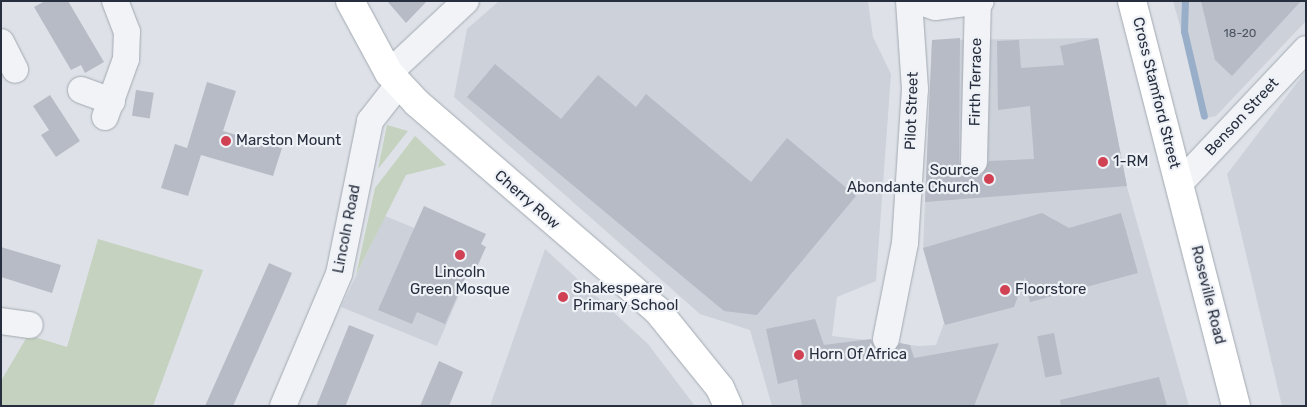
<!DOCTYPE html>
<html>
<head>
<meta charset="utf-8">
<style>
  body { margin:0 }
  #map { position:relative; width:1307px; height:407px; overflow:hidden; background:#dee2e8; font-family:Rubik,sans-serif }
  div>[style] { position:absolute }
  .built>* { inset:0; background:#ccd1da }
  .green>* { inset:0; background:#c4d2bf }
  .stream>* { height:7px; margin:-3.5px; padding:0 3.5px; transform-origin:3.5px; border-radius:3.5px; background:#99afc9 }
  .building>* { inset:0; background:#b6bbc5; transform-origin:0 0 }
  .roads { filter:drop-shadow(0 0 1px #a3a9b2) drop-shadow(0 0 1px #a3a9b2) }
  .street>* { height:26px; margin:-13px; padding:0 13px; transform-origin:13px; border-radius:13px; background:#f1f3f6 }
  .secondary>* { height:28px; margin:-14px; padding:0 14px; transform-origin:14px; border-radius:14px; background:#fff }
  .dots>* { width:14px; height:14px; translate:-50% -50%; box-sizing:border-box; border:2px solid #eef1f6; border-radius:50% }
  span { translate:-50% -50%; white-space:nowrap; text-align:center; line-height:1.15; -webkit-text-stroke:4.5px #eef1f6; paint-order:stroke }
  .number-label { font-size:12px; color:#4b5260 }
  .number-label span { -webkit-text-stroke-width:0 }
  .street-label { font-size:15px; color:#272f3f }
  .poi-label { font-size:15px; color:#272f3f }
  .left { translate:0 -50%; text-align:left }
  .right { translate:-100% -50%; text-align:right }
  .frame { position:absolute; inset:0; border:2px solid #272f3f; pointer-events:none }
</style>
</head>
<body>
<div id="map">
  <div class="built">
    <i style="clip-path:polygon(499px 1px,868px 1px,873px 37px,891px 74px,876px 281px,837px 297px,832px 336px,919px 346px,936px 345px,944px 323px,923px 248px,932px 40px,1098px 38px,1127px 187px,1189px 406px,772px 406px,750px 330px,700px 314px,454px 97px,467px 29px)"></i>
    <i style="clip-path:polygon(1173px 1px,1306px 1px,1306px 21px,1216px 116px,1206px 118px)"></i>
    <i style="clip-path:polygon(1306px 71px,1306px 406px,1282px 406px,1227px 174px)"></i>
    <i style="clip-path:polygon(385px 216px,449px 242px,432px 280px,460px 293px,437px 346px,341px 307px)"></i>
    <i style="clip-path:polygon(545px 249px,648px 344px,695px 406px,490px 406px)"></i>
  </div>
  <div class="green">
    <i style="clip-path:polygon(387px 125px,408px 131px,378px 169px)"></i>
    <i style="clip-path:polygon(415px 136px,446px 165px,406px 175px,356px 275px,375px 188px)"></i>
    <i style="clip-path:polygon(98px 239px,203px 270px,153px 406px,1px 406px,1px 381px,28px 335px,67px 347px)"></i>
  </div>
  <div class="stream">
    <i style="left:1185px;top:1px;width:30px;rotate:92deg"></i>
    <i style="left:1184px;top:31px;width:87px;rotate:76.8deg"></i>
  </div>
  <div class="building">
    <i style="clip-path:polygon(45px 1px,68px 1px,104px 62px,85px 73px,81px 65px,71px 70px,34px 7px)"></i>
    <i style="clip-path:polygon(387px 1px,427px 1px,406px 23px)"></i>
    <i style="clip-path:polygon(1201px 1px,1301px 1px,1232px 76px,1215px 60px)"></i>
    <i style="clip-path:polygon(960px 38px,959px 162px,966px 174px,982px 175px,989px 161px,1034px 159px,1030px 106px,998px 110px,997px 41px,1019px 40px,1021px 68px,1064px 65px,1060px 46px,1098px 38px,1127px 186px,925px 202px,932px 40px)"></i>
    <i style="clip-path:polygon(495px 64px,561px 119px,598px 75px,636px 107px,646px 94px,751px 182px,787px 138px,856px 196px,757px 315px,724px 311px,467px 97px)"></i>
    <i style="clip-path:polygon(207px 82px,236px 91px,223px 131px,282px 148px,273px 176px,201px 155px,188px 196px,161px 188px,175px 144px,187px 148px)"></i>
    <i style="left:136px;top:90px;width:18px;height:26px;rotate:9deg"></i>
    <i style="clip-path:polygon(50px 95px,80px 141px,56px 157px,41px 135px,49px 130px,33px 106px)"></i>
    <i style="clip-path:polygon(424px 206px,486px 234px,481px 244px,486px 247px,473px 276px,467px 274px,445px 324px,417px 312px,412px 324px,378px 310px)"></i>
    <i style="clip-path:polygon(1042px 213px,1069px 228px,1121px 213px,1138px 273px,1030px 302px,1025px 277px,1014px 307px,945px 325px,923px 248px)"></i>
    <i style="clip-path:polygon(1px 247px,61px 265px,52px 293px,1px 277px)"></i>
    <i style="clip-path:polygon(269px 263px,292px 273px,283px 294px,233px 406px,205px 406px)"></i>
    <i style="clip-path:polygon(815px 319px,824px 345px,871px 339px,876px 350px,884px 354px,891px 353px,900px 343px,910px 345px,914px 358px,999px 343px,974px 406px,802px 406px,797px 379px,778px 384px,766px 329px)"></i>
    <i style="left:349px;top:325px;width:27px;height:88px;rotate:22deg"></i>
    <i style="left:1054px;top:333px;width:42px;height:17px;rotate:79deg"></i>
    <i style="clip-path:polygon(439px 361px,463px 372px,449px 406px,420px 406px)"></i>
    <i style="clip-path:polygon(1159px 377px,1167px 406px,1061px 406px,1060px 400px)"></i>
  </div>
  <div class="roads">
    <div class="street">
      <i style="left:917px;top:1px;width:19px;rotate:18deg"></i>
      <i style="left:935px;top:7px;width:46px;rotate:-7.4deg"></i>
      <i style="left:1px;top:42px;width:31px;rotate:63deg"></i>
      <i style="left:389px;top:73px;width:105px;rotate:-43.1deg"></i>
      <i style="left:81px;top:90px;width:33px;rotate:20deg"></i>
      <i style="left:105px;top:117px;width:62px;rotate:-70.1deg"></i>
      <i style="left:126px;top:59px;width:27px;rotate:-88deg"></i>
      <i style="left:127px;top:32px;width:33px;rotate:-111deg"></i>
      <i style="left:974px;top:162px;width:160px;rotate:-88.6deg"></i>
      <i style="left:1179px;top:184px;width:185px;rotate:-46.7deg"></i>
      <i style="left:1px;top:321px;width:29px;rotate:8deg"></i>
      <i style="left:886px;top:339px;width:98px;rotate:-78.8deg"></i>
      <i style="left:905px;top:243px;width:154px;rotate:-86.3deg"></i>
      <i style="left:915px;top:89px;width:88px;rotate:-93.9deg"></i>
      <i style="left:283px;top:406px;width:143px;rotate:-67deg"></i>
      <i style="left:339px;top:274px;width:156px;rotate:-78.5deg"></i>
      <i style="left:370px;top:121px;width:47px;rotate:-51.9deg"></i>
    </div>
    <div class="secondary">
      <i style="left:350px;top:1px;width:82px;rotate:61.6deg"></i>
      <i style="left:389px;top:73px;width:41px;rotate:47deg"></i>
      <i style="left:417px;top:103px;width:317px;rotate:40.8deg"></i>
      <i style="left:657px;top:310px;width:100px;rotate:51.1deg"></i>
      <i style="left:720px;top:388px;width:20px;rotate:66deg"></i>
      <i style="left:1132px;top:1px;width:418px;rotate:75.6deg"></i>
    </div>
  </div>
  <div class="dots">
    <i style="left:226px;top:141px;background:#d04153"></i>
    <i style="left:1103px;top:162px;background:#d04153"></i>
    <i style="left:989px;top:179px;background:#d04153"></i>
    <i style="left:460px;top:255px;background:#d04153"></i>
    <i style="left:1005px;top:290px;background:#d04153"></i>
    <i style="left:563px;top:297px;background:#d04153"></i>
    <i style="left:799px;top:355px;background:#d04153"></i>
  </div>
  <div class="number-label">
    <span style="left:1240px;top:34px">18-20</span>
  </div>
  <div class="street-label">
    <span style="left:976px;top:82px;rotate:-89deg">Firth Terrace</span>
    <span style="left:1156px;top:93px;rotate:76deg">Cross Stamford Street</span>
    <span style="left:912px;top:111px;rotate:-88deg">Pilot Street</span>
    <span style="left:1242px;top:117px;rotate:-47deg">Benson Street</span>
    <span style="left:527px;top:200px;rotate:41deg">Cherry Row</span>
    <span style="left:347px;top:229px;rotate:-79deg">Lincoln Road</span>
    <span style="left:1208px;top:295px;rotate:76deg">Roseville Road</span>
  </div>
  <div class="poi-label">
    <span class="left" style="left:236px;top:141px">Marston Mount</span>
    <span class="left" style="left:1113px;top:162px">1-RM</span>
    <span class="right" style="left:979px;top:179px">Source<br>Abondante Church</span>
    <span style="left:460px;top:281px">Lincoln<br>Green Mosque</span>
    <span class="left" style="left:573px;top:297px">Shakespeare<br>Primary School</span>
    <span class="left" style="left:1015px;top:290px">Floorstore</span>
    <span class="left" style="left:809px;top:355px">Horn Of Africa</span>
  </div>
  <div class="frame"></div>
</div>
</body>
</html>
